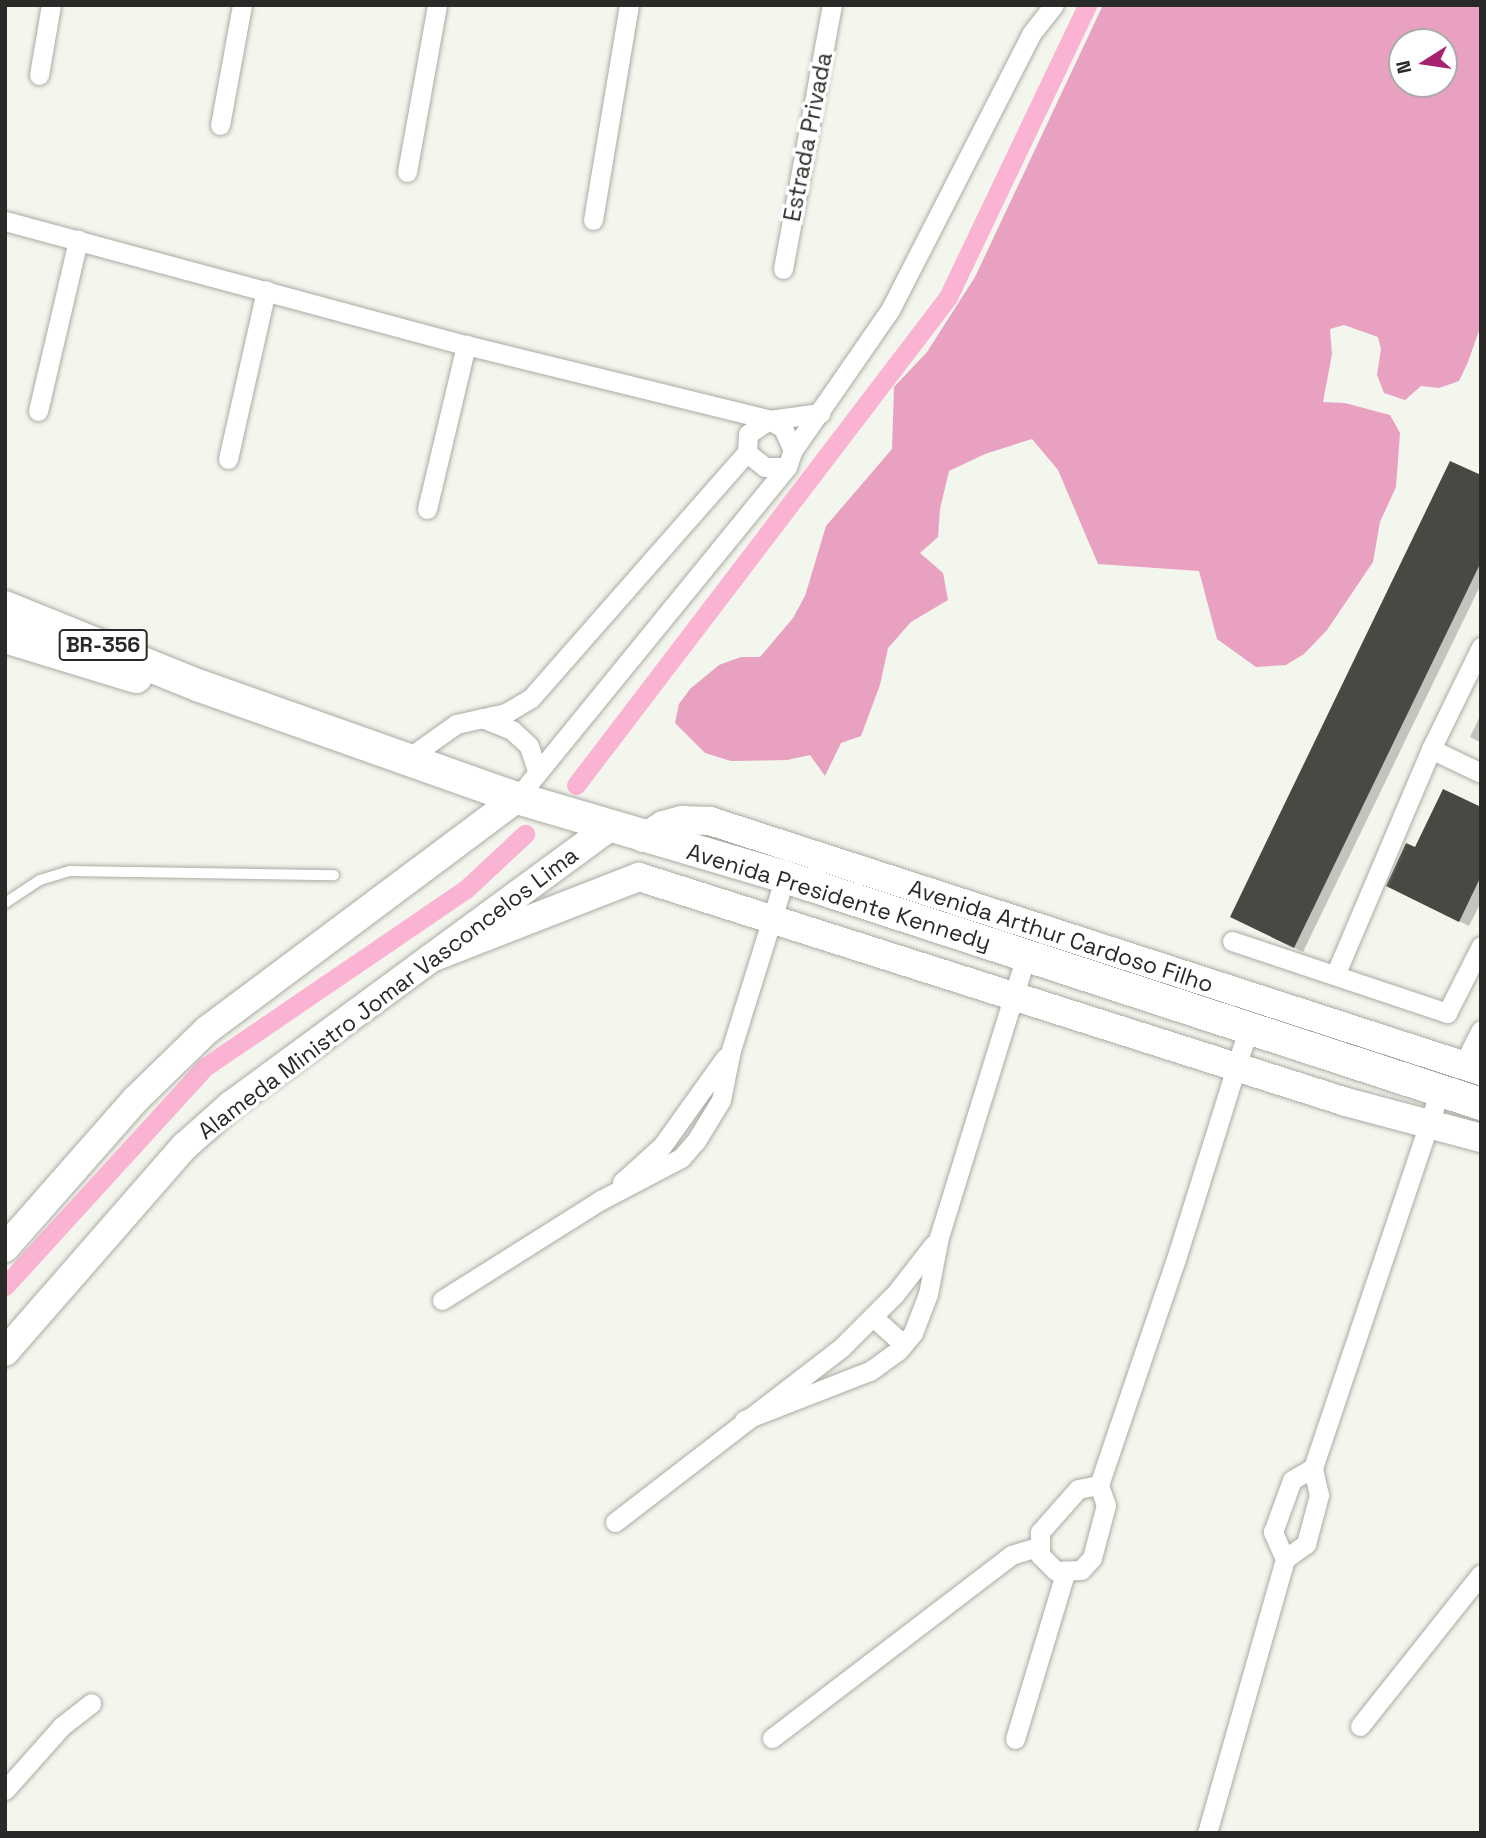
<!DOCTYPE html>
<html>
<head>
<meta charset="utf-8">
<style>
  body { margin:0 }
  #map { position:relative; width:1486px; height:1838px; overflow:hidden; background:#f3f6ed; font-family:"Space Grotesk",sans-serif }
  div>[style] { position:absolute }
  .forest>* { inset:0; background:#e8a1c1 }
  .shadow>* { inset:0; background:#0003 }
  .canal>* { height:19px; margin:-9.5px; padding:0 9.5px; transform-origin:9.5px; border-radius:9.5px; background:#fbb3d3 }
  .building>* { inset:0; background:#474942 }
  .roads { filter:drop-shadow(0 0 2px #a9aca3) drop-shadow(0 0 2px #a9aca3) }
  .lane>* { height:10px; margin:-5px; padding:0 5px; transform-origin:5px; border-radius:5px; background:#fff }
  .street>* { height:19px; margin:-9.5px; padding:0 9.5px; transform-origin:9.5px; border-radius:9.5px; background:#fff }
  .secondary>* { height:28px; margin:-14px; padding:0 14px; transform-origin:14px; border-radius:14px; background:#fff }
  .primary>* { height:32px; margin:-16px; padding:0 16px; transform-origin:16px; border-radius:16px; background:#fff }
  span { translate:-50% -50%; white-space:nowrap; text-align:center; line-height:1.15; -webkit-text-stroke:7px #fff; paint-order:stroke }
  .shield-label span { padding:2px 5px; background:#fff; border:2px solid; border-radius:5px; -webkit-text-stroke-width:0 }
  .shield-label { font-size:21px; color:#292a27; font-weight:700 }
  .street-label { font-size:23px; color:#292a27 }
  .frame { position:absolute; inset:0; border:7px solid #292a27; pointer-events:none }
  .north { position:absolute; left:1388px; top:28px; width:70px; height:70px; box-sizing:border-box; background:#fff; border:2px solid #a9aaa9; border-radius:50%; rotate:258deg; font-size:19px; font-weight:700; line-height:28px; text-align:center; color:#292a27 }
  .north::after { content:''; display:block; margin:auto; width:24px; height:32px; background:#a6226f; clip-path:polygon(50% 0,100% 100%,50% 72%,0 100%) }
</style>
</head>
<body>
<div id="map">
  <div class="forest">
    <i style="clip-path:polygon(evenodd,1103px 5px,1481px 5px,1481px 325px,1468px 362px,1459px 381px,1439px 388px,1421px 386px,1405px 400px,1384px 393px,1377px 375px,1381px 349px,1378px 337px,1344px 325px,1330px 329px,1332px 354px,1323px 402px,1345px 403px,1390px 415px,1400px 433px,1396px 487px,1380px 522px,1373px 562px,1327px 630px,1304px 654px,1286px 665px,1256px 667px,1217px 639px,1199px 571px,1098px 564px,1058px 470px,1032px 439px,985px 454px,949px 471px,940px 509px,938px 537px,920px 553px,943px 573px,948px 600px,911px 622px,888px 648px,880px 685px,861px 736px,841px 743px,825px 776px,810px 755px,787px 760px,731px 761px,705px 753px,675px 723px,679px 704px,690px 689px,719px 665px,741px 657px,760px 657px,793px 618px,805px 596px,826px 526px,892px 449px,894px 387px,927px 352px,975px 277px,1103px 5px,1402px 42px,1444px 42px,1444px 84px,1402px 84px,1402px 42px)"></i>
  </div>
  <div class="shadow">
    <i style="clip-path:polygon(1481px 478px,1481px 584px,1303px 952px,1241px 921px)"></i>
    <i style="clip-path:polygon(1481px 714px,1481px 743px,1470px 737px)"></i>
    <i style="clip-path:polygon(1481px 809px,1481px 902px,1469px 926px,1398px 891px,1416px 850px)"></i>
  </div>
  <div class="canal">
    <i style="left:576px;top:785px;width:614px;rotate:-52.68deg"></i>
    <i style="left:948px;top:297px;width:323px;rotate:-64.5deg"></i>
    <i style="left:5px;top:1286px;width:297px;rotate:-47.6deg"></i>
    <i style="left:205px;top:1067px;width:316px;rotate:-34.3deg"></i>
    <i style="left:466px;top:889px;width:81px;rotate:-43deg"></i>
  </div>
  <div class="building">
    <i style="clip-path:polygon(1450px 461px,1481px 475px,1481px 562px,1294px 948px,1230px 917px)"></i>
    <i style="clip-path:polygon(1443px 789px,1481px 807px,1481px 876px,1459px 922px,1386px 886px,1406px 843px,1415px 847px)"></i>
  </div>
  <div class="roads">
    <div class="lane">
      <i style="left:5px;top:903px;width:42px;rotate:-33.3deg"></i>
      <i style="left:40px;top:880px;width:31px;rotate:-17deg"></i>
      <i style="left:70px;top:871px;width:264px;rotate:0.9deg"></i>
    </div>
    <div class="street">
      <i style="left:39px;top:75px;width:71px;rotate:-80.3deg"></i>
      <i style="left:220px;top:125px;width:122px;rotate:-79.6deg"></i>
      <i style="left:407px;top:172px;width:170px;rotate:-79.8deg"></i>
      <i style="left:593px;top:220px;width:218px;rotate:-80.5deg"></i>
      <i style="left:5px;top:221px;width:477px;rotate:15.1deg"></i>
      <i style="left:466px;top:345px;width:310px;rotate:13.8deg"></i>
      <i style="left:767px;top:419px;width:18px;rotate:29deg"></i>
      <i style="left:783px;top:428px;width:24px;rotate:66deg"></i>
      <i style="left:783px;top:269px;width:269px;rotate:-79.5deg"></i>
      <i style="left:38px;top:411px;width:176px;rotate:-76.8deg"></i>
      <i style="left:228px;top:459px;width:173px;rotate:-77.3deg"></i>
      <i style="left:787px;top:467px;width:22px;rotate:180deg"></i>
      <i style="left:765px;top:467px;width:23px;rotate:-142deg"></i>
      <i style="left:747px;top:453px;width:19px;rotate:-87deg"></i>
      <i style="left:748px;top:434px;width:25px;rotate:-34deg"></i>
      <i style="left:769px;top:420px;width:52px;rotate:-7.7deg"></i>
      <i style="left:427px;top:509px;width:169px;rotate:-76.6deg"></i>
      <i style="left:482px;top:718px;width:32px;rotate:22deg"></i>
      <i style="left:512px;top:730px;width:23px;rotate:43deg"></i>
      <i style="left:529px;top:746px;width:28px;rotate:72deg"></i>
      <i style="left:1431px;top:749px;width:55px;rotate:25.6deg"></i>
      <i style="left:407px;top:759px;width:60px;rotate:-35.5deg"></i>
      <i style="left:456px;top:724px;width:51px;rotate:-12.4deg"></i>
      <i style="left:506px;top:713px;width:29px;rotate:-31deg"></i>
      <i style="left:531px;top:698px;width:327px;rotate:-48.7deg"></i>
      <i style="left:517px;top:798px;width:427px;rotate:-50.8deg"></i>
      <i style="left:787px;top:467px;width:18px;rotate:-71deg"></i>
      <i style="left:793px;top:450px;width:170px;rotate:-55.3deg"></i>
      <i style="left:890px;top:310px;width:310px;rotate:-62.9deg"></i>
      <i style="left:1031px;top:34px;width:37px;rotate:-52deg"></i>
      <i style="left:1232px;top:941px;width:227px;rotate:18.5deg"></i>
      <i style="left:1447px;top:1013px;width:75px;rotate:-63.1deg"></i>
      <i style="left:1336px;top:973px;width:243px;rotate:-67deg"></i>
      <i style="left:1431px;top:749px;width:114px;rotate:-63.9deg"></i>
      <i style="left:1463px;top:1065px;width:39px;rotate:-63deg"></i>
      <i style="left:622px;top:1182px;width:54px;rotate:-42deg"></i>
      <i style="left:662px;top:1146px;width:108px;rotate:-54.4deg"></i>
      <i style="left:442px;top:1300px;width:186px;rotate:-32.2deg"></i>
      <i style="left:599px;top:1201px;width:93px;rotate:-27.7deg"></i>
      <i style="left:681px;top:1158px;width:23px;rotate:-49deg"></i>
      <i style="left:696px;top:1141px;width:48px;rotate:-58.6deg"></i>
      <i style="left:721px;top:1100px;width:51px;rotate:-78.7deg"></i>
      <i style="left:731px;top:1050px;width:181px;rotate:-72.7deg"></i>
      <i style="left:873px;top:1317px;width:40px;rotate:42deg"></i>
      <i style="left:744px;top:1420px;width:135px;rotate:-21.3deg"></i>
      <i style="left:870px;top:1371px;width:34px;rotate:-36deg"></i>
      <i style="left:898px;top:1351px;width:23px;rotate:-50deg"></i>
      <i style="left:913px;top:1333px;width:42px;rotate:-69deg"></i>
      <i style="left:928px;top:1294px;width:58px;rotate:-79.1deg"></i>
      <i style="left:939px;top:1237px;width:294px;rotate:-72.8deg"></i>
      <i style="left:1099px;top:1485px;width:239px;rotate:-71.2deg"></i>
      <i style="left:1176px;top:1259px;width:241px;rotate:-72.6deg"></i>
      <i style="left:1099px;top:1485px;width:21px;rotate:71deg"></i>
      <i style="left:1106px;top:1505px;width:55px;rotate:104.8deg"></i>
      <i style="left:1092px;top:1558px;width:16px;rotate:133deg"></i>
      <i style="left:1081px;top:1570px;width:25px;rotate:178deg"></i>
      <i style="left:1056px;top:1571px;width:23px;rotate:-135deg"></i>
      <i style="left:1040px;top:1555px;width:23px;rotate:-90deg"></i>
      <i style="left:1040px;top:1532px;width:57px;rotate:-48.5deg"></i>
      <i style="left:1078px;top:1489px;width:21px;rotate:-11deg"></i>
      <i style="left:615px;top:1522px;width:287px;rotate:-37.6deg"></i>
      <i style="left:842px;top:1347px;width:75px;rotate:-45deg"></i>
      <i style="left:895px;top:1294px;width:63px;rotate:-52deg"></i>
      <i style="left:1285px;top:1559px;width:26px;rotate:-36deg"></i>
      <i style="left:1306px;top:1544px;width:51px;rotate:-75.1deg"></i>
      <i style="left:1319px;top:1495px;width:28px;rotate:-103deg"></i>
      <i style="left:1313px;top:1468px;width:398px;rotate:-71.4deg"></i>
      <i style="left:1360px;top:1726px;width:194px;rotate:-51.5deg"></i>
      <i style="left:772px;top:1738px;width:301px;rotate:-37.4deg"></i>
      <i style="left:1011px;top:1555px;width:28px;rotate:-17deg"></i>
      <i style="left:1015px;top:1739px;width:173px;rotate:-73.2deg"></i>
      <i style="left:5px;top:1790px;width:86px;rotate:-48.3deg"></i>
      <i style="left:62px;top:1726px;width:37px;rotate:-38deg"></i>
      <i style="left:1207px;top:1833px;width:285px;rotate:-74.1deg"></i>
      <i style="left:1285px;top:1559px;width:30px;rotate:-114deg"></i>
      <i style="left:1273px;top:1532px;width:55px;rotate:-69.9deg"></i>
      <i style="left:1292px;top:1480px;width:24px;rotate:-30deg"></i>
    </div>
    <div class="secondary">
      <i style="left:643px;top:838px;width:24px;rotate:-33deg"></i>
      <i style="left:663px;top:825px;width:20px;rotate:-15deg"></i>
      <i style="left:682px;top:820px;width:28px;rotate:2deg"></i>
      <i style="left:710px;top:821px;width:811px;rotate:17.97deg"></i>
      <i style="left:431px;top:958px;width:223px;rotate:-21.3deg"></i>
      <i style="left:639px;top:877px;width:742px;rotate:17.65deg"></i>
      <i style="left:1346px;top:1102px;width:140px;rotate:14.9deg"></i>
      <i style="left:5px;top:1248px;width:198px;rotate:-48.7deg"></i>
      <i style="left:136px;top:1099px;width:99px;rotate:-44.2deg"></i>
      <i style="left:207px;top:1030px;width:387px;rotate:-36.8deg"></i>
      <i style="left:5px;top:1352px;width:274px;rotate:-48.9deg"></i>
      <i style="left:185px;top:1146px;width:62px;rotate:-41.7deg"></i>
      <i style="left:231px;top:1105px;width:469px;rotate:-36.3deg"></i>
    </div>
    <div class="primary">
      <i style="left:5px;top:607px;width:210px;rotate:22.1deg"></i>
      <i style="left:200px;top:686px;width:336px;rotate:19.5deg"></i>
      <i style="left:517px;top:798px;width:279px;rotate:16.4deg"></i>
      <i style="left:785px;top:877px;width:732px;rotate:18.06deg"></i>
      <i style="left:5px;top:637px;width:137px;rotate:17deg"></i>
    </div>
  </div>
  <div class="shield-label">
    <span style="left:103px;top:645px">BR-356</span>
  </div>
  <div class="street-label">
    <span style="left:808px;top:137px;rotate:-79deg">Estrada Privada</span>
    <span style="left:839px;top:897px;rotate:17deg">Avenida Presidente Kennedy</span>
    <span style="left:1061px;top:936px;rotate:18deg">Avenida Arthur Cardoso Filho</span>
    <span style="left:388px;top:993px;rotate:-37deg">Alameda Ministro Jomar Vasconcelos Lima</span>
  </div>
  <div class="frame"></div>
  <div class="north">N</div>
</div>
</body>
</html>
